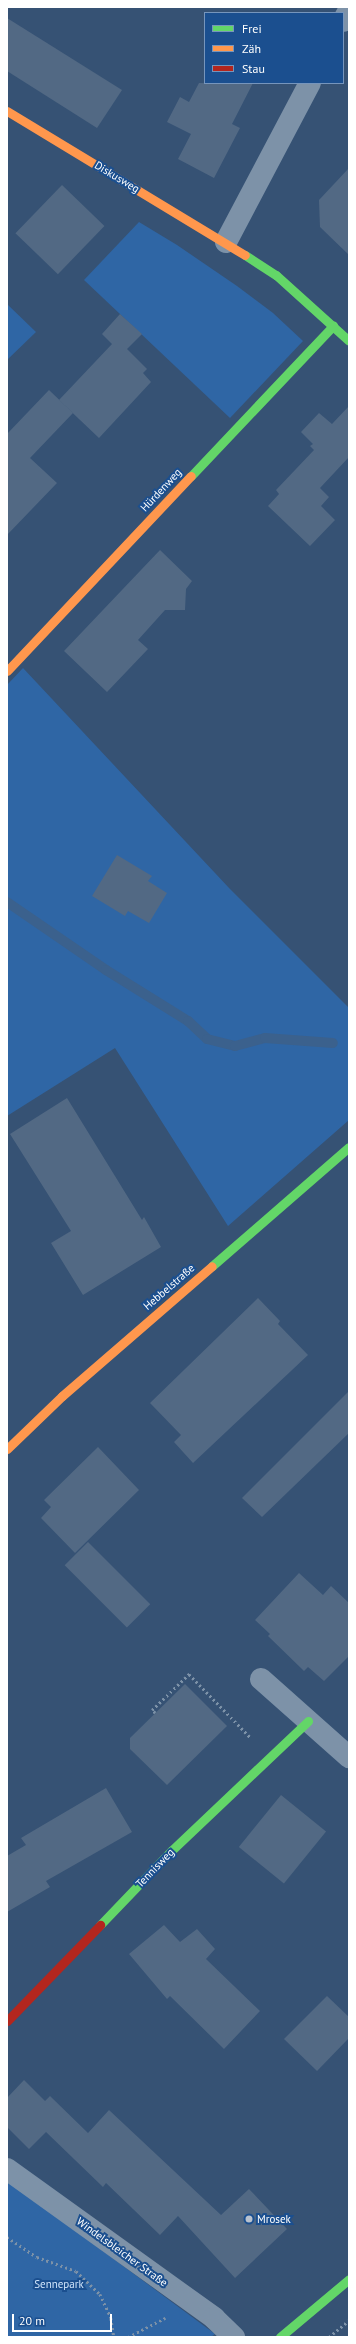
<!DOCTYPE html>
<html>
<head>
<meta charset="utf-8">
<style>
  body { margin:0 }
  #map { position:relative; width:356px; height:2344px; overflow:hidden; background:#365274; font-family:"PT Sans",sans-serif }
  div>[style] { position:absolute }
  .green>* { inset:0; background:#2f66a5 }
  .stream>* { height:10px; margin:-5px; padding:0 5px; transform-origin:5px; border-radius:5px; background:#3b618d }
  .building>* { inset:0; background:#526984; transform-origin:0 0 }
  .path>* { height:2.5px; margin-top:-1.25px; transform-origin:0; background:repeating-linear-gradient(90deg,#7d92a8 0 2px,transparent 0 5px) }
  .street>* { height:22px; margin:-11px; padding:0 11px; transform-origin:11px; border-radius:11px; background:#7d92a8 }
  .fast>* { height:9px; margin:-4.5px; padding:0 4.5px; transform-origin:4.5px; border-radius:4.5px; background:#63d668 }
  .slow>* { height:9px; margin:-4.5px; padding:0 4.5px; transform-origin:4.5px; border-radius:4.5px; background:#ff974d }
  .jam>* { height:9px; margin:-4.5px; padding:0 4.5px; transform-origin:4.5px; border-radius:4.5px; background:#b3261e }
  .dots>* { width:11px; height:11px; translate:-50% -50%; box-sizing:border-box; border:2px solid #1b4f8f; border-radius:50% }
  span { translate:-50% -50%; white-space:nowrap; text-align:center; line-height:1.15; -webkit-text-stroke:4px #1b4f8f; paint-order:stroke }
  .street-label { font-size:11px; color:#fff }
  .poi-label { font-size:11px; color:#fff }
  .left { translate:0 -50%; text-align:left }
  .park-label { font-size:11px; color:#cfe3fa }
  .frame { position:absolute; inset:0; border:8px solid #fff; pointer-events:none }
  .legend { position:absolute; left:204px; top:12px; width:140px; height:72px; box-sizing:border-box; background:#1b4f8f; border:1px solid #7695bc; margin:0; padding:5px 7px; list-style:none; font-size:12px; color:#fff }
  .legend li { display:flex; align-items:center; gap:8px; height:20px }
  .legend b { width:20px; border:1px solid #7695bc }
  .scale { position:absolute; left:12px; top:2314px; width:100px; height:18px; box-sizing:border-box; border:2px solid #fff; border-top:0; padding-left:5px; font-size:12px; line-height:14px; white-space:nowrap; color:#fff; -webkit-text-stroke:3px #1b4f8f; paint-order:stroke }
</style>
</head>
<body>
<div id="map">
  <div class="green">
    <i style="clip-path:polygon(139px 222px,177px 245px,237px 286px,273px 313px,303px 341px,230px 418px,84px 280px)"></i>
    <i style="clip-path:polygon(7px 304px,36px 332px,7px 360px)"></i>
    <i style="clip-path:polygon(23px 668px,230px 889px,349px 1008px,349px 1120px,228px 1226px,115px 1048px,7px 1116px,7px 685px)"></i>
    <i style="clip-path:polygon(7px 2180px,215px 2334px,211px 2337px,7px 2337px)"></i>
  </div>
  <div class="stream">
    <i style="left:7px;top:902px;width:120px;rotate:34.5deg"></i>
    <i style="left:106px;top:970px;width:97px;rotate:31.9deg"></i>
    <i style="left:188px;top:1021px;width:26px;rotate:43deg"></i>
    <i style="left:207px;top:1039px;width:29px;rotate:14deg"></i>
    <i style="left:235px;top:1046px;width:31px;rotate:-15deg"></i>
    <i style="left:265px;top:1038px;width:68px;rotate:4.2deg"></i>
  </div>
  <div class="building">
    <i style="clip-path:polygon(7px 18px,122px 90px,97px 128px,7px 71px)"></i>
    <i style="clip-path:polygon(199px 83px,253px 83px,232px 124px,240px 128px,214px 178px,178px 159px,191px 134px,167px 122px,180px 97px,189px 102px)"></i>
    <i style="clip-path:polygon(349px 168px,349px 255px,320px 227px,319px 200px)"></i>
    <i style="left:62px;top:185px;width:59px;height:67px;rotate:44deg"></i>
    <i style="clip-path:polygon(120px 314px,142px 334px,127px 349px,147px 369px,143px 373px,151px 382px,99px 438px,59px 400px,112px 344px,102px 334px)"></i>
    <i style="clip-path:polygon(49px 390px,73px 413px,30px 458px,57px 483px,7px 535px,7px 434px)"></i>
    <i style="clip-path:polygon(349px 406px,349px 457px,320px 488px,329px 497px,321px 506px,335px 520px,310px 546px,268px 506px,279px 494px,276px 490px,314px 450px,310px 446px,313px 444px,301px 432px,319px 413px,332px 424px)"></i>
    <i style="clip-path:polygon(160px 550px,192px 581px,186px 589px,185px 610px,165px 610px,138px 640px,148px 649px,107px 692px,64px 651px)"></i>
    <i style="clip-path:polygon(117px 855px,152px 876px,148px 881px,167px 893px,149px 923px,128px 911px,125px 916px,92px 896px)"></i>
    <i style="clip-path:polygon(67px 1098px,142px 1220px,144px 1217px,161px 1247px,83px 1295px,51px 1243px,71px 1231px,10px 1134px)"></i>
    <i style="clip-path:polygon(258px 1298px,280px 1321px,278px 1324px,308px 1355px,193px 1463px,174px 1442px,181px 1435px,150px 1403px)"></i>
    <i style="clip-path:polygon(349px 1391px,349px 1433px,262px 1517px,242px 1498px)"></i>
    <i style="clip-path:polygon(98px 1447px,139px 1490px,75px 1553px,41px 1518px,51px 1507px,44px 1500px)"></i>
    <i style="left:88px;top:1542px;width:88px;height:33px;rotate:45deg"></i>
    <i style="clip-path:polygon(299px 1573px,323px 1595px,331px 1586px,349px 1603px,349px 1656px,324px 1681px,308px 1667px,304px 1671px,268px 1636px,270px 1634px,255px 1620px)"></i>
    <i style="clip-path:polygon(185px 1684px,227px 1726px,167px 1785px,130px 1749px,130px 1738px)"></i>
    <i style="clip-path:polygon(106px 1788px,132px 1832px,46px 1881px,50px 1887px,7px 1912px,7px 1856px,26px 1845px,21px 1838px)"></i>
    <i style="left:281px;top:1795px;width:58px;height:67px;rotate:39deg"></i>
    <i style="clip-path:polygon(164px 1925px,180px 1942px,197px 1929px,215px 1949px,206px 1959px,260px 2011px,224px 2049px,170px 1996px,167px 1999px,129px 1954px)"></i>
    <i style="clip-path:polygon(327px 1996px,349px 2017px,349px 2038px,317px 2071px,284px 2039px)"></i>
    <i style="clip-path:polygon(24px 2080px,45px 2101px,50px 2096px,88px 2133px,109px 2110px,221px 2215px,249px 2189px,287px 2229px,235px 2278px,178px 2216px,160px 2235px,106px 2183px,103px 2187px,46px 2132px,29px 2149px,7px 2127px,7px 2098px)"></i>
  </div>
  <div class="path">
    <i style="left:155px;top:1713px;width:4px;rotate:-135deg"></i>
    <i style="left:152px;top:1710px;width:52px;rotate:-44.2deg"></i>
    <i style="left:189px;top:1674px;width:88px;rotate:45.9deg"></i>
    <i style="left:7px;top:2237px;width:36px;rotate:34deg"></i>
    <i style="left:37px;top:2257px;width:41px;rotate:19.7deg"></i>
    <i style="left:76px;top:2271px;width:33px;rotate:44deg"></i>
    <i style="left:100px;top:2294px;width:26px;rotate:65deg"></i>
    <i style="left:111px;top:2318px;width:19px;rotate:81deg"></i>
    <i style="left:128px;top:2337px;width:42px;rotate:-27.2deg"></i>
    <i style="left:329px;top:2337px;width:26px;rotate:-40deg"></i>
  </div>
  <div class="street">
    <i style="left:343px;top:21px;width:13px;rotate:-61deg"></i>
    <i style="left:226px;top:242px;width:180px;rotate:-62.2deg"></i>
    <i style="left:261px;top:1679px;width:118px;rotate:41.6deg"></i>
    <i style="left:7px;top:2169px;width:255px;rotate:35.7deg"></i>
    <i style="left:214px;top:2318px;width:28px;rotate:44deg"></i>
  </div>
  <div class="fast">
    <i style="left:245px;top:255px;width:37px;rotate:33deg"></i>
    <i style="left:276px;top:275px;width:98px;rotate:42.1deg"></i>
    <i style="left:191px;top:476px;width:207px;rotate:-46.6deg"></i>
    <i style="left:212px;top:1266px;width:181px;rotate:-41deg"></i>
    <i style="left:100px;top:1925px;width:103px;rotate:-46.2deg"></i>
    <i style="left:171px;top:1851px;width:189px;rotate:-43.5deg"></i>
    <i style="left:280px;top:2337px;width:90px;rotate:-40deg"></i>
  </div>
  <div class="slow">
    <i style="left:7px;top:111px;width:278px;rotate:31.2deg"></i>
    <i style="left:7px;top:671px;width:268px;rotate:-46.7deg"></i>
    <i style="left:7px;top:1449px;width:76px;rotate:-43.9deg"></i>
    <i style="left:62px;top:1396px;width:198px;rotate:-40.9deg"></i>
  </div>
  <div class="jam">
    <i style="left:7px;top:2021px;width:134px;rotate:-45.9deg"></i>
  </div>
  <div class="dots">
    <i style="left:249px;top:2219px;background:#b9c2ce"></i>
  </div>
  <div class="street-label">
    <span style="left:117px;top:177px;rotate:31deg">Diskusweg</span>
    <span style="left:161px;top:490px;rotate:-47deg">Hürdenweg</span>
    <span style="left:169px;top:1287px;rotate:-41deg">Hebbelstraße</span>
    <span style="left:155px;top:1868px;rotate:-46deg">Tennisweg</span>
    <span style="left:122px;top:2252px;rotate:36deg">Windelsbleicher Straße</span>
  </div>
  <div class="poi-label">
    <span class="left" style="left:257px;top:2219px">Mrosek</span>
  </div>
  <div class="park-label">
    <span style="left:59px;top:2284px">Sennepark</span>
  </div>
  <div class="frame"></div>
  <ul class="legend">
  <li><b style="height:5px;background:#63d668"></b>Frei</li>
  <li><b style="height:5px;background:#ff974d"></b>Zäh</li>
  <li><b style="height:5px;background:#b3261e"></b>Stau</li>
  </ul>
  <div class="scale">20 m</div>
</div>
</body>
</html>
